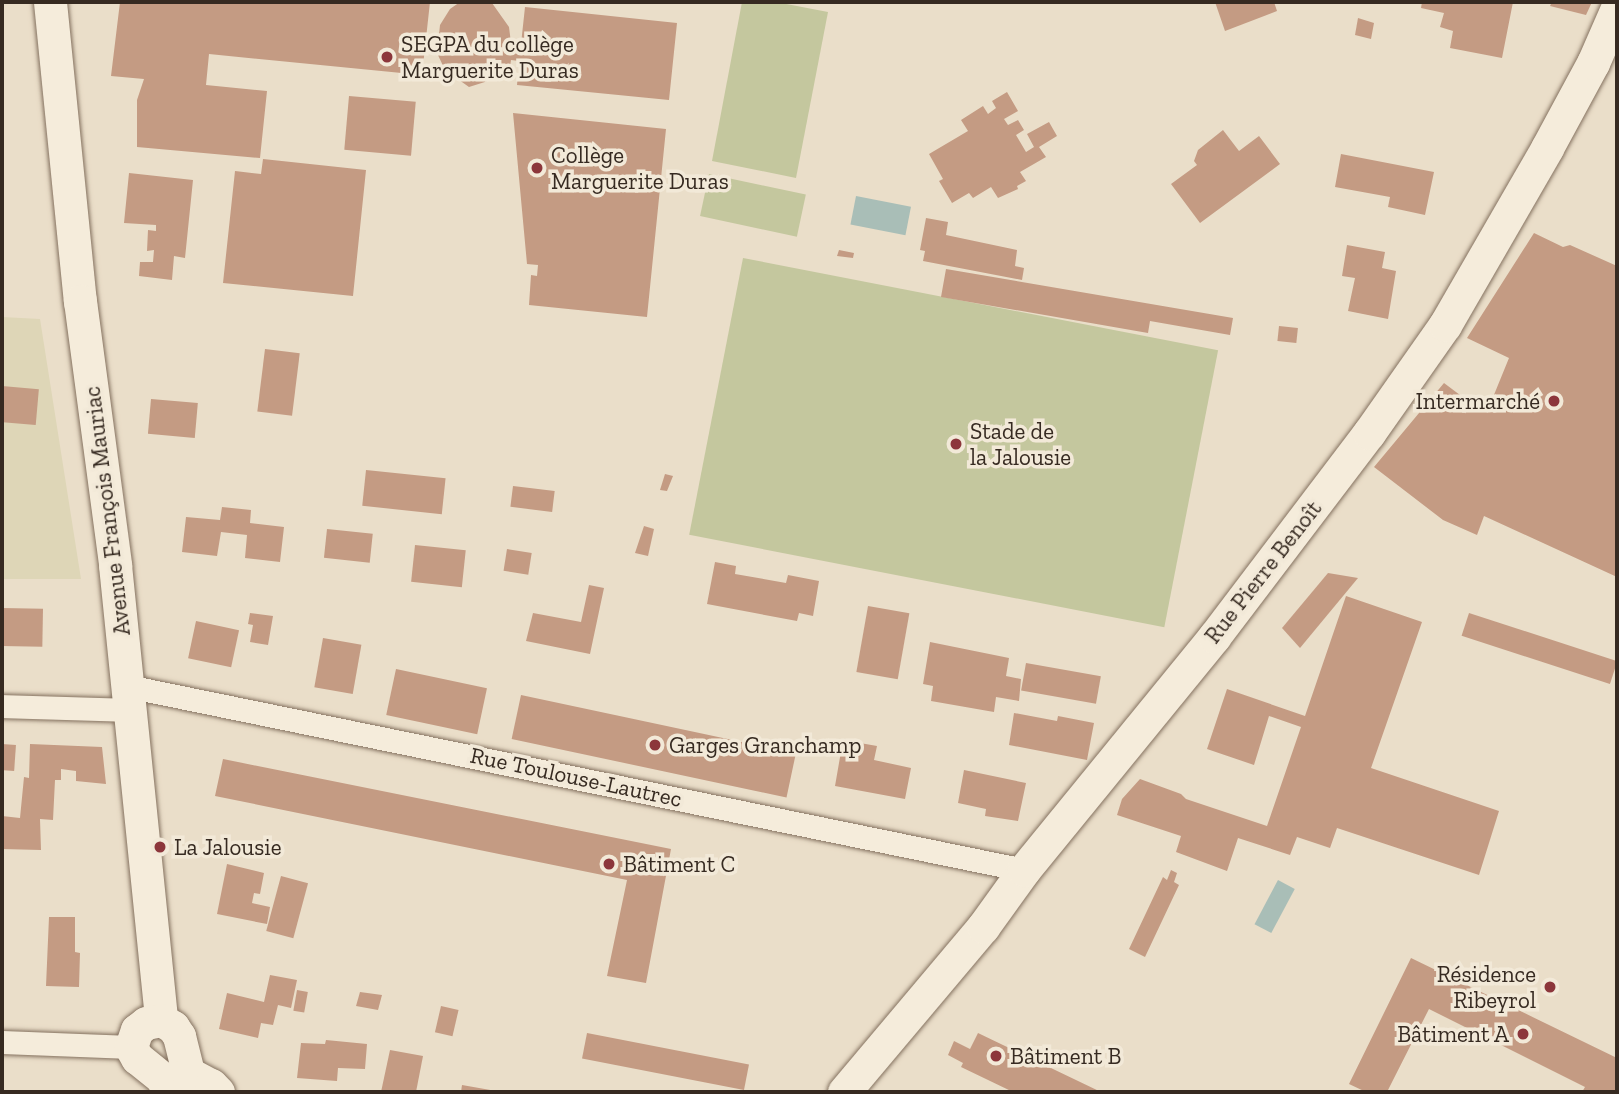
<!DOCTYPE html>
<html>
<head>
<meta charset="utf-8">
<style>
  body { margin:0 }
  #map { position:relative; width:1619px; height:1094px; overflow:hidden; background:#eadec9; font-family:"Zilla Slab",serif }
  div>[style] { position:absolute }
  .farmland>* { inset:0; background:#ded6b7 }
  .green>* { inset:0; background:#c4c79e; transform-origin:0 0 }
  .water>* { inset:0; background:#a9beb7; transform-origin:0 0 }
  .building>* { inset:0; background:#c49b83; transform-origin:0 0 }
  .roads { filter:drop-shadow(0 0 2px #84715f) drop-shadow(0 0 2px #84715f) }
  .street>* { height:23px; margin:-11.5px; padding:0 11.5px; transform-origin:11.5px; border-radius:11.5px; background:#f5ecdb }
  .secondary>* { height:33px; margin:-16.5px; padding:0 16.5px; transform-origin:16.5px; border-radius:16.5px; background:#f5ecdb }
  .dots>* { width:19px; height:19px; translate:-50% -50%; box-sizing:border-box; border:4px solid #f2e9d8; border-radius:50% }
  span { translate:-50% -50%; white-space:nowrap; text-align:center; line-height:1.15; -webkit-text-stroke:7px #f2e9d8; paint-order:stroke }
  .poi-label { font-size:23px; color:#362a21 }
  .left { translate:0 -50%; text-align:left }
  .right { translate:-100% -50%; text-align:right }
  .street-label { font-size:23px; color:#362a21 }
  .frame { position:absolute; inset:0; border:4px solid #362a21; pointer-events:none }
</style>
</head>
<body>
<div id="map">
  <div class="farmland">
    <i style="clip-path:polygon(2px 317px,40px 319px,81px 579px,2px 579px)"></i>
  </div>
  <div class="green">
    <i style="clip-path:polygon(742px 2px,776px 2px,828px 12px,796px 178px,712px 161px)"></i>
    <i style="left:709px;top:174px;width:99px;height:43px;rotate:12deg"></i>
    <i style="left:743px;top:258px;width:484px;height:282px;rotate:11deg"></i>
  </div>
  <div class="water">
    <i style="left:856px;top:196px;width:56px;height:29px;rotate:11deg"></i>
    <i style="left:1278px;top:880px;width:19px;height:50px;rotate:28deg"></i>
  </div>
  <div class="building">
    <i style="clip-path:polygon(120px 2px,430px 2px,422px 75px,209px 54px,206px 85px,267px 91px,260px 158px,137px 147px,137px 100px,144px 79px,111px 76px)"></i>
    <i style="clip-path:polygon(460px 2px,492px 3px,509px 27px,511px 43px,521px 44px,525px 7px,677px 23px,669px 100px,517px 85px,519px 61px,511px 60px,510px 67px,504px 66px,488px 81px,469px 87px,445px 70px,437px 53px,440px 25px,450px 9px)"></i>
    <i style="clip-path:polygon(1215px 2px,1274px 2px,1277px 11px,1225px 31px)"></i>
    <i style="clip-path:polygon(1422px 2px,1513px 2px,1502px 58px,1450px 48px,1453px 31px,1440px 27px,1444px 13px,1421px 8px)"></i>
    <i style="clip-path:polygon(1552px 2px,1592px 2px,1586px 15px,1550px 6px)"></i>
    <i style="clip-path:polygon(1358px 18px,1374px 23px,1371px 39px,1355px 35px)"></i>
    <i style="clip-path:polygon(1007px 92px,1018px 111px,1004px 119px,1008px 125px,1018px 120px,1024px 130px,1016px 135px,1026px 152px,1034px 147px,1027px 134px,1049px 122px,1057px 136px,1039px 147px,1046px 157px,1020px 172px,1026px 181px,1017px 186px,1018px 189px,998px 198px,991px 187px,973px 198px,969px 193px,952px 203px,939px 181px,943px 179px,929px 154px,968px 131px,961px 120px,983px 106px,988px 114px,996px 108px,992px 101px)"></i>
    <i style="left:349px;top:96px;width:67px;height:54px;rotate:5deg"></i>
    <i style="clip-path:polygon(513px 113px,666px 129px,647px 317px,529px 305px,531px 275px,537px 276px,538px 265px,527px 264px)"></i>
    <i style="clip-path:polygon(1223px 130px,1239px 151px,1259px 136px,1280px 164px,1200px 223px,1171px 184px,1197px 165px,1194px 161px,1198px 150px)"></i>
    <i style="clip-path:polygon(1341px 154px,1434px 172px,1425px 215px,1388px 207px,1390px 197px,1335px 187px)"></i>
    <i style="clip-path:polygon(263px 159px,366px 170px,353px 296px,223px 283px,235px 171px,261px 174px)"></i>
    <i style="clip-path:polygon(129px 173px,193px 180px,185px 258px,174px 256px,172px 280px,139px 276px,140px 262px,153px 262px,154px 250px,147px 251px,148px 230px,156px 231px,156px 225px,124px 223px)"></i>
    <i style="clip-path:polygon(926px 218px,948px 222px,946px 235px,1017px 250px,1015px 266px,1024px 268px,1022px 280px,923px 261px,925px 251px,920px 250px)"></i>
    <i style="clip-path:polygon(1534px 233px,1563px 247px,1570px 245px,1617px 266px,1617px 577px,1484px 516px,1477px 535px,1443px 520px,1374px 467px,1444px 383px,1460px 395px,1489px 407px,1509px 358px,1467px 338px)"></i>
    <i style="clip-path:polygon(1347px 245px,1385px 252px,1382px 268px,1396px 271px,1388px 319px,1348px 311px,1355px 278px,1342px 276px)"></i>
    <i style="clip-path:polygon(839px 250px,854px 253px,853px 258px,837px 256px)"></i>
    <i style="clip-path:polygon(946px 269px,1233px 318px,1230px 335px,1150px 321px,1148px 333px,941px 297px)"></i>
    <i style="left:1279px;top:326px;width:19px;height:15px;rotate:6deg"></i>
    <i style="left:265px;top:349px;width:35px;height:63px;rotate:7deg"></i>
    <i style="left:2px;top:386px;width:37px;height:36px;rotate:5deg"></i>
    <i style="left:151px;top:399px;width:47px;height:35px;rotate:5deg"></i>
    <i style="left:366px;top:470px;width:80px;height:36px;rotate:6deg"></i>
    <i style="clip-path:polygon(665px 474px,673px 476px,667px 491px,660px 490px)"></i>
    <i style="left:513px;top:486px;width:42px;height:21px;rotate:7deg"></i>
    <i style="clip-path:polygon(222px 507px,251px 510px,250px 523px,284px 527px,280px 562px,245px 558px,247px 535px,221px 532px,217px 556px,182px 552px,186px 517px,220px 520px)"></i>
    <i style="clip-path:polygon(644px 526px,654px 529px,648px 556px,635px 553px)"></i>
    <i style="left:327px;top:529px;width:46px;height:29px;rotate:6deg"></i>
    <i style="left:415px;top:545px;width:51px;height:37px;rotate:6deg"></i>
    <i style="left:507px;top:549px;width:25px;height:22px;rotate:9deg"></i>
    <i style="clip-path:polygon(715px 562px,736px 566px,735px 574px,786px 583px,788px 575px,819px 581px,813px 616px,799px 613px,797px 621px,707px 604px)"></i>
    <i style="clip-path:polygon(1328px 573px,1358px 578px,1300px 648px,1282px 628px)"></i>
    <i style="clip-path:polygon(589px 585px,604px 588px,590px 654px,526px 641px,533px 613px,581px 622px)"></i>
    <i style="clip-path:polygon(1346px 596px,1422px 622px,1371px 768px,1499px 811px,1479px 875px,1337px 828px,1330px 848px,1297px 837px,1290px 855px,1238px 838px,1227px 871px,1176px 852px,1181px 836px,1117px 815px,1122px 799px,1140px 779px,1181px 794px,1186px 799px,1267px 826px,1301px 727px,1269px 716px,1254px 765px,1207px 749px,1227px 689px,1305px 716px)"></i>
    <i style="left:868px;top:606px;width:42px;height:67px;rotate:10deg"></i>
    <i style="left:2px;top:608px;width:41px;height:38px;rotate:1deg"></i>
    <i style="clip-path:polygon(250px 613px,273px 616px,268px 645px,250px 642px,253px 625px,248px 624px)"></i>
    <i style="left:1469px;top:613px;width:156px;height:24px;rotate:18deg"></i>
    <i style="left:196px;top:621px;width:44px;height:38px;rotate:12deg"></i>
    <i style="left:323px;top:638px;width:39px;height:50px;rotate:10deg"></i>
    <i style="clip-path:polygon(930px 642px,1009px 658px,1006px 676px,1021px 679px,1019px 701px,996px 697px,994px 712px,931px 701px,933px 686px,923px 684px)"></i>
    <i style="left:1026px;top:663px;width:76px;height:28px;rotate:10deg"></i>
    <i style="left:396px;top:669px;width:93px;height:47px;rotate:12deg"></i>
    <i style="left:521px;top:695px;width:281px;height:45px;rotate:12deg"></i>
    <i style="clip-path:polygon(1014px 713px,1057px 721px,1058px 716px,1094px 723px,1087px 760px,1009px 745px)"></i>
    <i style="clip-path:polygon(843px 740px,877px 746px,874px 760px,911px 768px,905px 799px,835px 786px)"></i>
    <i style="left:2px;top:744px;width:14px;height:26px;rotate:4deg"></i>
    <i style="clip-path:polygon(30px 744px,102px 747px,106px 784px,76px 781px,76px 771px,61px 769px,61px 780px,55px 780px,53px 820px,40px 819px,41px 850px,2px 849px,2px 816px,20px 818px,24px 777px,29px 778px)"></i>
    <i style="clip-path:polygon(223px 759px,671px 849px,646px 983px,607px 976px,627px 880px,215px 796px)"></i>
    <i style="clip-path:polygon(964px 770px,1026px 783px,1018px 821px,985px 816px,986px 809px,958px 803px)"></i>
    <i style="clip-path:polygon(227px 864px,264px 873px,260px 894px,254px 893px,252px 903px,270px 907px,267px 924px,217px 914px)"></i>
    <i style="clip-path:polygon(1171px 870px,1177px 873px,1174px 882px,1179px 885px,1145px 957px,1129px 949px,1163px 877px,1167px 880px)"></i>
    <i style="left:281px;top:876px;width:28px;height:57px;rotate:15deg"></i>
    <i style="clip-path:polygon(49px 917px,75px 917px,75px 952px,80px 953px,79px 987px,46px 986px)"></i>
    <i style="clip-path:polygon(1411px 958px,1617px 1058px,1617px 1092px,1582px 1092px,1585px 1087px,1429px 1009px,1387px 1092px,1366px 1092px,1349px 1084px)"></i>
    <i style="clip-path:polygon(270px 975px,297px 980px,291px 1008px,278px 1005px,273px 1025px,261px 1023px,258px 1038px,219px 1029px,227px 993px,264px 1002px)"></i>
    <i style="left:297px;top:990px;width:11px;height:21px;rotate:10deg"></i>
    <i style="clip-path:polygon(360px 992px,382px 995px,378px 1010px,356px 1006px)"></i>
    <i style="left:441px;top:1006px;width:18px;height:27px;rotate:13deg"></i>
    <i style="left:587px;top:1033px;width:165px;height:26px;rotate:11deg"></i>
    <i style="clip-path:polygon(978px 1033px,1101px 1092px,1013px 1092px,961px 1067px,963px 1063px,948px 1055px,954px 1041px,970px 1049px)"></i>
    <i style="clip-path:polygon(326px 1040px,367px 1044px,365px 1069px,338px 1068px,337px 1081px,297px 1078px,301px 1043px,325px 1044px)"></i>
    <i style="clip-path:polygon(390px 1050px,423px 1056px,416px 1092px,381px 1092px)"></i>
    <i style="clip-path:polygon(462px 1085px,496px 1091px,496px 1092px,461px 1092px)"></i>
  </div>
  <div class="roads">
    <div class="street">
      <i style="left:127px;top:686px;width:916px;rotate:11.59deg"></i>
      <i style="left:2px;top:706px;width:127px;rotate:1.8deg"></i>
      <i style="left:2px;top:1042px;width:129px;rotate:2.2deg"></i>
    </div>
    <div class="secondary">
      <i style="left:50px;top:2px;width:301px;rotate:84.3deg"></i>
      <i style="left:80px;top:301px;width:266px;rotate:82.4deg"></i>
      <i style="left:115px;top:565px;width:457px;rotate:84.2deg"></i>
      <i style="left:169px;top:1092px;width:16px;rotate:-117deg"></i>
      <i style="left:162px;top:1078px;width:32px;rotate:-141deg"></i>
      <i style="left:137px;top:1058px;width:13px;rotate:-119deg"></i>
      <i style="left:131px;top:1047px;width:18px;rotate:-71deg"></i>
      <i style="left:137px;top:1030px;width:11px;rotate:-38deg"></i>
      <i style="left:146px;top:1023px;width:15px;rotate:-11deg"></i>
      <i style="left:161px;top:1020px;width:14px;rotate:30deg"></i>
      <i style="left:173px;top:1027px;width:11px;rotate:56deg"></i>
      <i style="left:179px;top:1036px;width:38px;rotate:76deg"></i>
      <i style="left:188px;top:1073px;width:26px;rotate:28deg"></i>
      <i style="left:211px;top:1085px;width:10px;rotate:45deg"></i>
      <i style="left:844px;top:1092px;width:216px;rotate:-49.9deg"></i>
      <i style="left:983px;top:927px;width:70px;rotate:-54.3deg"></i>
      <i style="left:1024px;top:870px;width:301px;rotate:-50.8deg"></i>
      <i style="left:1214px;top:637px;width:256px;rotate:-52.8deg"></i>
      <i style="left:1369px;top:433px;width:132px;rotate:-54.9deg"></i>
      <i style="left:1445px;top:325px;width:204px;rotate:-60deg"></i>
      <i style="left:1547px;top:148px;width:97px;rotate:-61.6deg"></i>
      <i style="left:1593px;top:63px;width:60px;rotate:-66.4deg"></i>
    </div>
  </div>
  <div class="dots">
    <i style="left:387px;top:57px;background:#8c363b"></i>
    <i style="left:537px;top:168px;background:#8c363b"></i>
    <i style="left:1554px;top:401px;background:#8c363b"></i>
    <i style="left:956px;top:444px;background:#8c363b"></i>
    <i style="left:655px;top:745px;background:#8c363b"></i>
    <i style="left:160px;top:847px;background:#8c363b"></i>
    <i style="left:609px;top:864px;background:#8c363b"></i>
    <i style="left:1550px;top:987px;background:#8c363b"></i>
    <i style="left:1523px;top:1034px;background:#8c363b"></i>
    <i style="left:996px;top:1056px;background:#8c363b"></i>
  </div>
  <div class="poi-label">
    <span class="left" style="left:401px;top:57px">SEGPA du collège<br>Marguerite Duras</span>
    <span class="left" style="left:551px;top:168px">Collège<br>Marguerite Duras</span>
    <span class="right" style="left:1540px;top:401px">Intermarché</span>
    <span class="left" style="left:970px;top:444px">Stade de<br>la Jalousie</span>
    <span class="left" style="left:669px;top:745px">Garges Granchamp</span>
    <span class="left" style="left:174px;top:847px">La Jalousie</span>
    <span class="left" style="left:623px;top:864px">Bâtiment C</span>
    <span class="right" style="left:1536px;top:987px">Résidence<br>Ribeyrol</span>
    <span class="right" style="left:1509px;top:1034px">Bâtiment A</span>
    <span class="left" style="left:1010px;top:1056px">Bâtiment B</span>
  </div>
  <div class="street-label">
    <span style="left:107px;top:511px;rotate:-97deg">Avenue François Mauriac</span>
    <span style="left:1263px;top:572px;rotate:-52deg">Rue Pierre Benoît</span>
    <span style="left:576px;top:777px;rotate:12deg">Rue Toulouse-Lautrec</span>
  </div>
  <div class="frame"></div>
</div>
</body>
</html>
